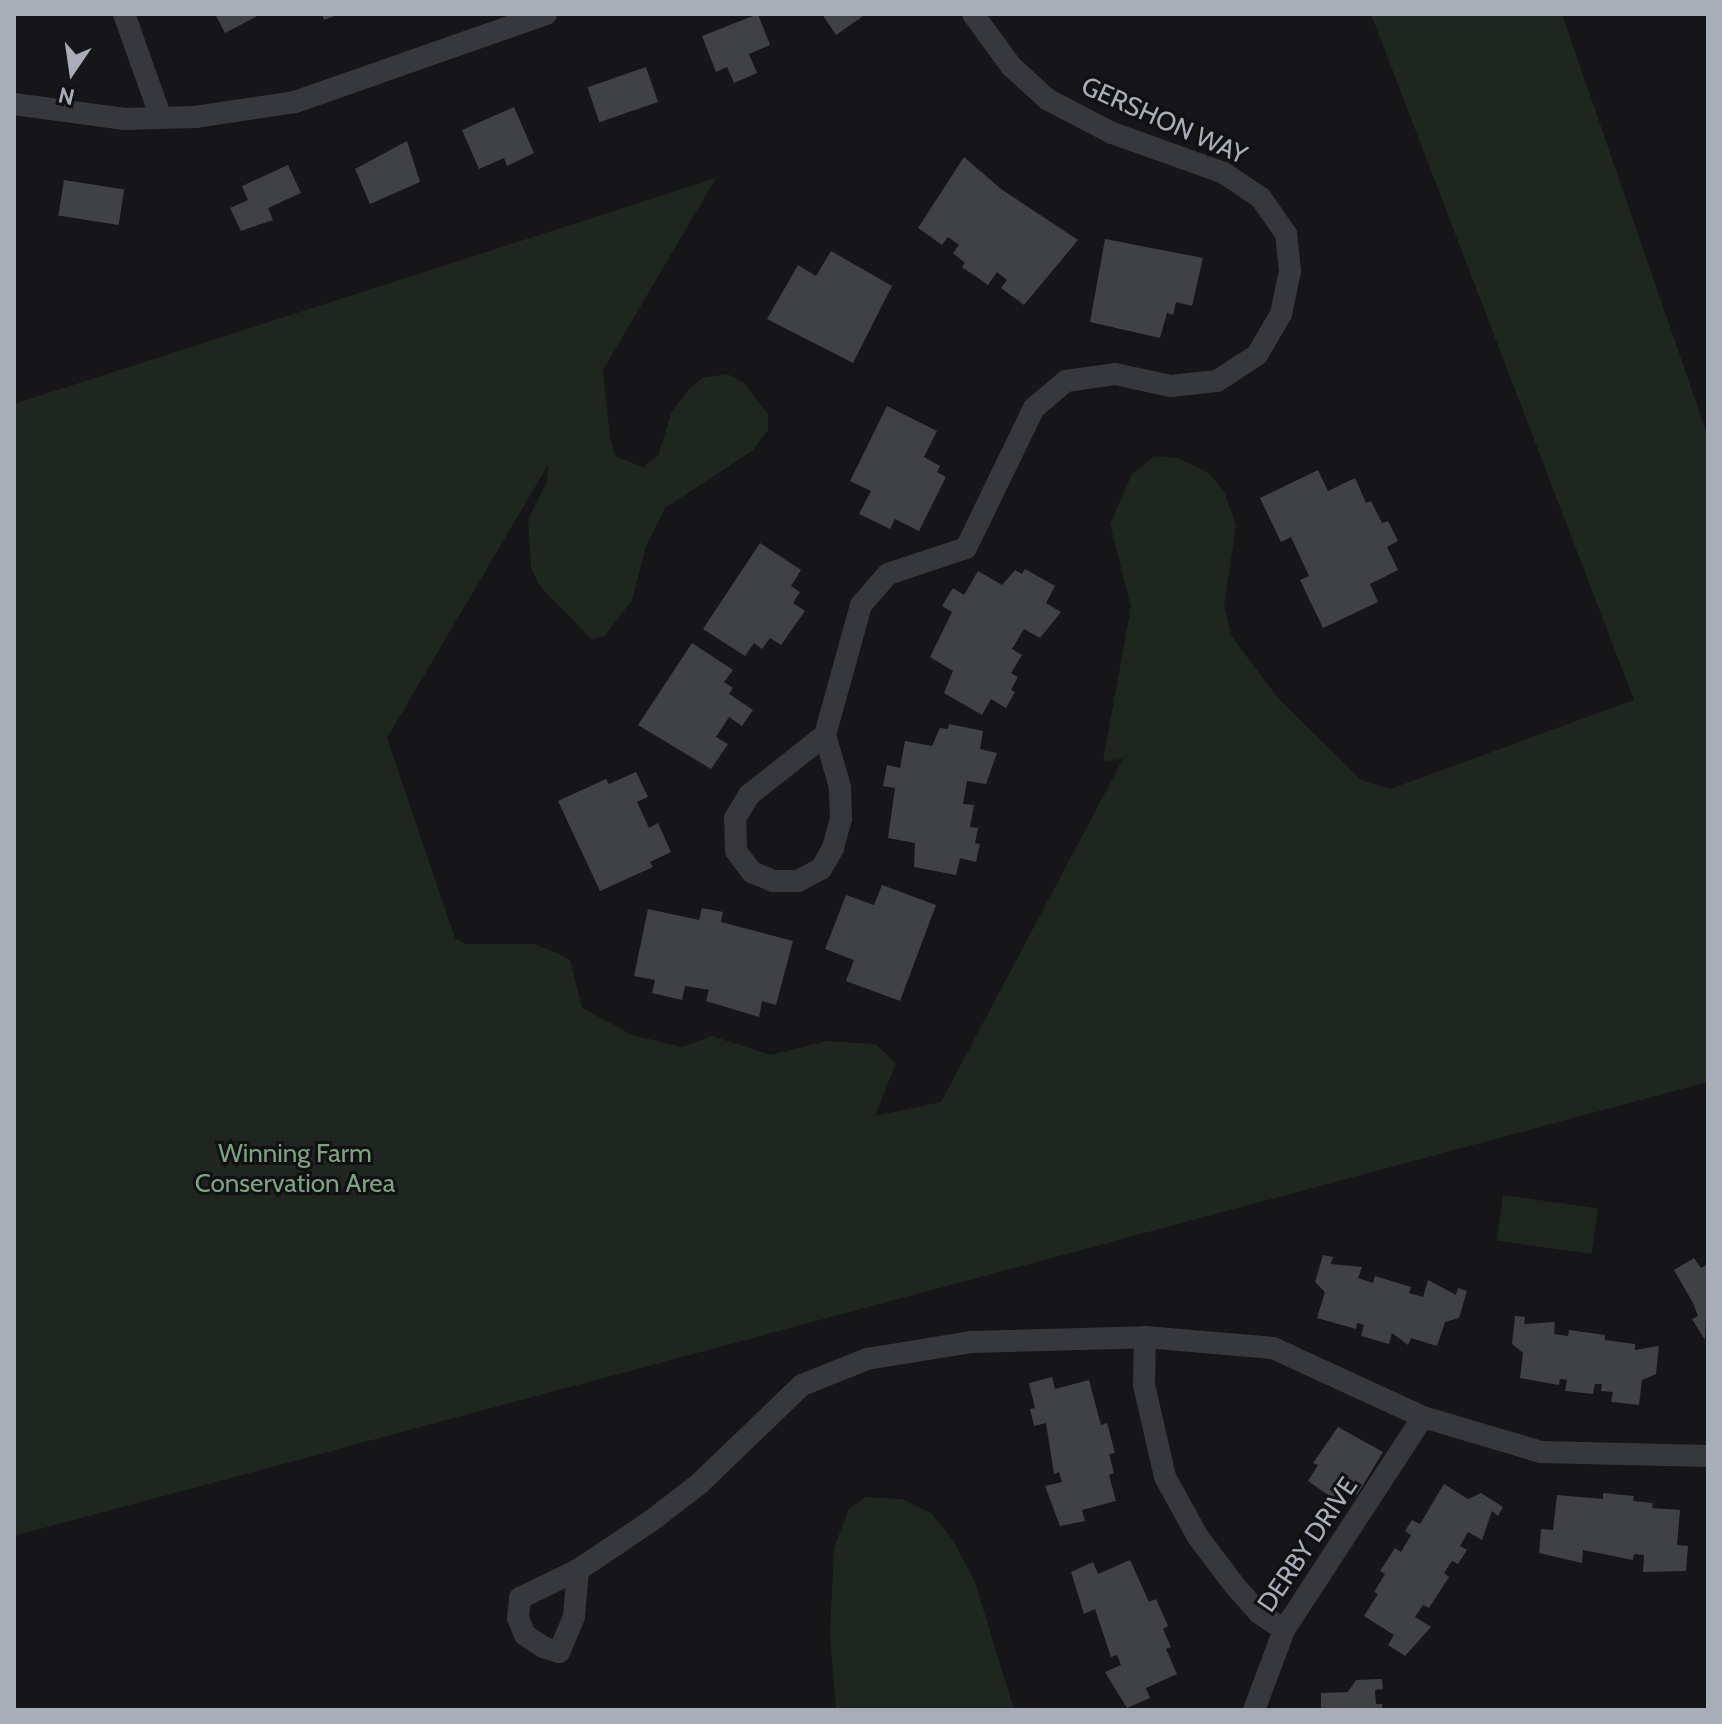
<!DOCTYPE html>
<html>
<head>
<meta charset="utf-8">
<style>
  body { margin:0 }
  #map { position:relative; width:1722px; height:1724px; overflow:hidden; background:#161618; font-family:Cabin,sans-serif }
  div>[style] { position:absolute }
  .green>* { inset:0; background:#1e261f; transform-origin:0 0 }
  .building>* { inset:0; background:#404145; transform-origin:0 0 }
  .minor>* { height:22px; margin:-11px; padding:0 11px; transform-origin:11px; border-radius:11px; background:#37383d }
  span { translate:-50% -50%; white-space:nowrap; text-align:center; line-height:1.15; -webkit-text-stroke:6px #111113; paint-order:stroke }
  .street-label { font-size:26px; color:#a8adb8 }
  .park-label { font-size:26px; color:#7fa381 }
  .frame { position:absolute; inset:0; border:16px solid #a8adb8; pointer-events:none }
  .north { position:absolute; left:32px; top:32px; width:80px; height:80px; -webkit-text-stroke:6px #111113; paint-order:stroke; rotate:193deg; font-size:22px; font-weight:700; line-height:32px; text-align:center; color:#a8adb8 }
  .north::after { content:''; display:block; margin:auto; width:28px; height:36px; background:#a8adb8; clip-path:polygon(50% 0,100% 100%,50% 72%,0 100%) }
</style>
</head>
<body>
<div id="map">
  <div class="green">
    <i style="clip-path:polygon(1371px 14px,1562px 14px,1708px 437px,1708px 1082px,14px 1536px,14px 404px,716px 178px,603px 370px,610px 437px,615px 456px,643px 467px,658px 456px,672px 411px,689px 389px,702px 378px,727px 374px,743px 382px,768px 414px,768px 430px,753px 450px,665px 508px,646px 546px,632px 600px,605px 636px,591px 639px,539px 585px,531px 567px,528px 520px,547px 481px,548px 465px,387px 738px,455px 938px,466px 944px,534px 944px,559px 954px,570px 960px,582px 1008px,632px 1035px,682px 1047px,712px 1036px,771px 1055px,827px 1041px,875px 1044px,896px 1063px,875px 1116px,941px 1102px,1123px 759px,1103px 761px,1131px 607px,1110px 524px,1132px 474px,1154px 456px,1178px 458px,1209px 473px,1224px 491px,1236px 526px,1224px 605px,1232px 637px,1278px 698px,1361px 780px,1390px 789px,1634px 700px)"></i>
    <i style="left:1503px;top:1195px;width:96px;height:46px;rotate:8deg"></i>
    <i style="clip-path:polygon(865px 1497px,902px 1499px,931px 1513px,953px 1540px,975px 1582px,1014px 1710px,836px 1710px,830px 1635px,834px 1548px,849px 1509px)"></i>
  </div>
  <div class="building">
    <i style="clip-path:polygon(215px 14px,261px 14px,225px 33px)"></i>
    <i style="clip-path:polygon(322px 14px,340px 14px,324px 20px)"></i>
    <i style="clip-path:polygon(758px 14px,770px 45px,749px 54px,757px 73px,734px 83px,727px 67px,716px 72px,702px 36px)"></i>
    <i style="clip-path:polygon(822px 14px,866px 14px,836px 35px)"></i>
    <i style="left:646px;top:67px;width:37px;height:62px;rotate:71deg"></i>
    <i style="clip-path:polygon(514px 107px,534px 153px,507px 166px,504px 158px,479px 169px,462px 130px)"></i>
    <i style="clip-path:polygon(407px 141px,420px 182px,370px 204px,355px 169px)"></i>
    <i style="clip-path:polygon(964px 157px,1001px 189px,1078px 240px,1024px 305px,1001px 288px,1007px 280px,997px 272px,988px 285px,962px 267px,965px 263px,953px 253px,959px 245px,948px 237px,942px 245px,918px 228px)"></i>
    <i style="clip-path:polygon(288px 165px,301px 193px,268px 208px,273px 220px,241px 231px,230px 208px,248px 200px,242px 186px)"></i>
    <i style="left:64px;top:180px;width:61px;height:36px;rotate:9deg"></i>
    <i style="clip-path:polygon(1105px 239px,1203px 258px,1192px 306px,1176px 302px,1173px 315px,1167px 313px,1160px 338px,1090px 322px)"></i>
    <i style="clip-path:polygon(831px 251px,892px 286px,853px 363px,767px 319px,798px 265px,816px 276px)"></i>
    <i style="clip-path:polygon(887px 406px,937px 431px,924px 457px,940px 466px,937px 472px,946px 477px,919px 531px,895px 519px,890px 529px,859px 514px,871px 491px,850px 481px)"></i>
    <i style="clip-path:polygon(1318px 470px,1328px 491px,1355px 478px,1366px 503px,1371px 501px,1382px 523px,1388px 521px,1398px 541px,1387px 547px,1398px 570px,1370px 584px,1378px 602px,1323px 628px,1300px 580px,1309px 576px,1291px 537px,1281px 542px,1260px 498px)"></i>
    <i style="clip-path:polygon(760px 543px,801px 570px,791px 586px,800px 592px,793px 603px,805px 611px,781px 645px,770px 638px,762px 649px,754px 643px,745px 656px,703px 629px)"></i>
    <i style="clip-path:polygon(1025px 569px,1055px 586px,1046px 603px,1061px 612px,1040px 638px,1024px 629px,1012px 649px,1022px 655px,1011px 673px,1018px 677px,1011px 690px,1015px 692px,1006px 708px,991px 699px,982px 715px,944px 693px,953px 671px,930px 657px,952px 612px,942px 606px,953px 588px,964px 595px,978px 571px,1002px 585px,1015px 570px,1022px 574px)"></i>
    <i style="clip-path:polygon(692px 643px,733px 670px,724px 682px,733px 688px,729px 694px,753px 710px,742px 726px,729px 717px,716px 737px,728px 744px,711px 769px,638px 725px)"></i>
    <i style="clip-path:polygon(949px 724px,983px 731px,980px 749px,997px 753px,986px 784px,967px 781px,963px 804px,974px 805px,970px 827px,978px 828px,975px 843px,980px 844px,976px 862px,960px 858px,956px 875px,914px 867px,915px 843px,888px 838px,895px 788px,883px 786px,887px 765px,900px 768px,905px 741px,932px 746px,940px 728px,948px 729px)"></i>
    <i style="clip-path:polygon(636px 772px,648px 797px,637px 802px,649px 828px,658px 823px,671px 852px,650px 862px,653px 867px,600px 891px,558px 801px,606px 779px,609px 784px)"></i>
    <i style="clip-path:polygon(882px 885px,936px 905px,900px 1001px,846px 981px,854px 960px,825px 949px,846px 895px,874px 905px)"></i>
    <i style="clip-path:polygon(702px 908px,723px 912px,721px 922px,793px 941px,776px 1005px,762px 1001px,759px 1017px,706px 1001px,709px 990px,685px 986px,682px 1000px,652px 993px,655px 980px,634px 976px,648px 909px,699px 920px)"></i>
    <i style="clip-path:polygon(1323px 1255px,1333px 1257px,1331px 1264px,1362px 1267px,1358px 1278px,1373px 1283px,1375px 1276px,1411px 1287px,1409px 1293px,1423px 1297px,1428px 1280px,1456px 1295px,1458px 1288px,1467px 1291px,1459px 1318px,1445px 1322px,1437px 1346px,1411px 1338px,1408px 1345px,1392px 1333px,1389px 1344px,1361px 1336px,1364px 1325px,1357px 1323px,1356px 1329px,1317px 1318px,1325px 1292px,1315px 1282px)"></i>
    <i style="clip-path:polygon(1694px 1258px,1701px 1268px,1708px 1264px,1705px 1340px,1692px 1319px,1698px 1316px,1693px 1303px,1674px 1270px)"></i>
    <i style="clip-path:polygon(1515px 1316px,1525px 1317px,1524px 1324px,1555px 1322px,1554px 1334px,1568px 1336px,1569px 1330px,1605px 1335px,1605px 1340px,1635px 1344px,1635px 1350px,1659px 1346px,1656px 1374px,1642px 1380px,1639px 1405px,1611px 1402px,1613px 1392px,1601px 1391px,1602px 1384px,1595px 1384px,1593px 1394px,1565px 1391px,1567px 1380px,1560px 1379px,1559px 1385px,1520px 1378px,1523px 1353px,1512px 1344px)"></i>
    <i style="clip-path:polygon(1052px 1377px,1055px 1389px,1089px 1380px,1101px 1425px,1107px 1423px,1115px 1453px,1109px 1454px,1114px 1473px,1109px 1475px,1116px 1501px,1082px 1510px,1085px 1521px,1060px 1526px,1045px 1486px,1062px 1482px,1059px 1472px,1054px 1474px,1046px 1423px,1034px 1426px,1030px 1409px,1035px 1408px,1029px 1383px)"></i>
    <i style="clip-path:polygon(1338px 1427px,1383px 1452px,1357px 1495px,1347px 1488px,1338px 1502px,1308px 1481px,1318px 1465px,1313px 1463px)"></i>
    <i style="clip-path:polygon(1444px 1484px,1468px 1499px,1481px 1493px,1503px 1507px,1498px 1516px,1492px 1511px,1482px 1540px,1468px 1532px,1460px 1546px,1467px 1550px,1458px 1564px,1452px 1561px,1444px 1573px,1449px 1577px,1429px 1608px,1423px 1605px,1415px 1617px,1431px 1627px,1405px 1656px,1388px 1645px,1394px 1635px,1364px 1616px,1378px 1594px,1374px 1592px,1385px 1574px,1380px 1571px,1395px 1548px,1401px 1552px,1411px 1535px,1405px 1531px,1412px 1520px,1420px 1524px)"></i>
    <i style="clip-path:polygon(1603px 1493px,1634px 1496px,1633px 1501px,1653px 1503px,1652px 1508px,1680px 1510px,1677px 1545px,1688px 1546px,1686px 1571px,1643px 1572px,1644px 1555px,1634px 1554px,1633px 1560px,1583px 1550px,1582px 1563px,1539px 1553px,1541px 1529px,1553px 1530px,1557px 1495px,1603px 1499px)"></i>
    <i style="clip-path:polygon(1130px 1560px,1149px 1602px,1156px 1599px,1168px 1626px,1163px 1629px,1171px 1647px,1166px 1649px,1177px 1674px,1146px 1688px,1150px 1698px,1127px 1708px,1105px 1672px,1121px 1665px,1117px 1655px,1111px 1657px,1095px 1609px,1084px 1614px,1071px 1572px,1093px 1562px,1098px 1574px)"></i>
    <i style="clip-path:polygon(1382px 1679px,1383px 1689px,1375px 1690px,1376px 1704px,1382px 1704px,1383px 1710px,1321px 1710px,1321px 1693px,1348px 1692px,1356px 1680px)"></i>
  </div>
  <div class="minor">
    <i style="left:124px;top:14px;width:110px;rotate:70.4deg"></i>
    <i style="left:14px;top:104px;width:112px;rotate:7.7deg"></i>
    <i style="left:125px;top:119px;width:70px;rotate:-1.6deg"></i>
    <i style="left:195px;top:117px;width:101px;rotate:-8.5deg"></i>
    <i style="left:295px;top:102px;width:266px;rotate:-19.3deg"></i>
    <i style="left:825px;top:735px;width:97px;rotate:141.7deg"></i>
    <i style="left:749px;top:795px;width:27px;rotate:121deg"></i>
    <i style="left:735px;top:818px;width:33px;rotate:88deg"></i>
    <i style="left:736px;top:851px;width:26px;rotate:53deg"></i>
    <i style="left:752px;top:872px;width:23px;rotate:23deg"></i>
    <i style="left:773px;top:881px;width:25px"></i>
    <i style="left:798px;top:881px;width:26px;rotate:-28deg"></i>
    <i style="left:821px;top:869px;width:24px;rotate:-60deg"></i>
    <i style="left:833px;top:848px;width:30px;rotate:-75deg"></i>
    <i style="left:841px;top:819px;width:32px;rotate:-92deg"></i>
    <i style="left:840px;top:787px;width:54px;rotate:-106.1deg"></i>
    <i style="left:825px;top:735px;width:135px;rotate:-74.5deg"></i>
    <i style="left:861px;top:605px;width:41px;rotate:-48.9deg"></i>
    <i style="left:888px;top:574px;width:82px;rotate:-18.4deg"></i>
    <i style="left:966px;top:548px;width:156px;rotate:-64.1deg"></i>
    <i style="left:1034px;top:408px;width:42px;rotate:-40.2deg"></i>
    <i style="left:1066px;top:381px;width:49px;rotate:-8.1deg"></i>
    <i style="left:1115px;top:374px;width:57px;rotate:12.1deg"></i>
    <i style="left:1171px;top:386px;width:46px;rotate:-6.2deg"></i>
    <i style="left:1217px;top:381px;width:48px;rotate:-33deg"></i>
    <i style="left:1257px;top:355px;width:48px;rotate:-59.7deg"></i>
    <i style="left:1281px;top:314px;width:44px;rotate:-78.2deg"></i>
    <i style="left:1290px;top:271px;width:37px;rotate:-96deg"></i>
    <i style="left:1286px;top:234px;width:44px;rotate:-124.8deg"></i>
    <i style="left:1261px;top:198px;width:45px;rotate:-146deg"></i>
    <i style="left:1224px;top:173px;width:119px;rotate:-160.3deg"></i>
    <i style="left:1112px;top:133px;width:73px;rotate:-152.4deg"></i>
    <i style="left:1047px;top:99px;width:49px;rotate:-137.5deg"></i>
    <i style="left:1011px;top:66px;width:64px;rotate:-126.2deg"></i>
    <i style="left:1145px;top:1337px;width:48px;rotate:91.2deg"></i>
    <i style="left:1144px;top:1385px;width:94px;rotate:77.1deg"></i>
    <i style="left:1165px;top:1477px;width:68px;rotate:61.2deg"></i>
    <i style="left:1198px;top:1537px;width:61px;rotate:52.9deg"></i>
    <i style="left:1235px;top:1586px;width:36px;rotate:48deg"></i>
    <i style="left:1259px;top:1613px;width:30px;rotate:34deg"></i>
    <i style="left:578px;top:1570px;width:47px;rotate:94.9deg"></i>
    <i style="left:574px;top:1617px;width:38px;rotate:113deg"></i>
    <i style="left:559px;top:1652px;width:17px;rotate:-163deg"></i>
    <i style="left:543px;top:1647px;width:22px;rotate:-146deg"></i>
    <i style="left:525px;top:1635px;width:18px;rotate:-112deg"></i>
    <i style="left:518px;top:1618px;width:20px;rotate:-84deg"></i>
    <i style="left:520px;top:1598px;width:64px;rotate:-25.8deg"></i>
    <i style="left:578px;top:1570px;width:88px;rotate:-33.9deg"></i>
    <i style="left:651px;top:1521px;width:61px;rotate:-37.6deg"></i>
    <i style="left:699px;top:1484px;width:143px;rotate:-43.9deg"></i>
    <i style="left:802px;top:1385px;width:70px;rotate:-21.8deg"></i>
    <i style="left:867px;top:1359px;width:105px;rotate:-9.3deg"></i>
    <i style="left:971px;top:1342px;width:174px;rotate:-1.6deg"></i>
    <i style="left:1145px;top:1337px;width:128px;rotate:4.9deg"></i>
    <i style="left:1273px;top:1348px;width:165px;rotate:24.7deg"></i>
    <i style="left:1423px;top:1417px;width:123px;rotate:16.5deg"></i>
    <i style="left:1541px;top:1452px;width:167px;rotate:1.4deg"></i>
    <i style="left:1254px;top:1710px;width:85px;rotate:-69.4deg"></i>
    <i style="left:1284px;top:1630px;width:254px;rotate:-56.9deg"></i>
  </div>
  <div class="street-label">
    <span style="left:1164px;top:121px;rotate:24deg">GERSHON WAY</span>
    <span style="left:1308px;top:1545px;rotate:-56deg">DERBY DRIVE</span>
  </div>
  <div class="park-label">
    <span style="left:295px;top:1169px">Winning Farm<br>Conservation Area</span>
  </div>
  <div class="frame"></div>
  <div class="north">N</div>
</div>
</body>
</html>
